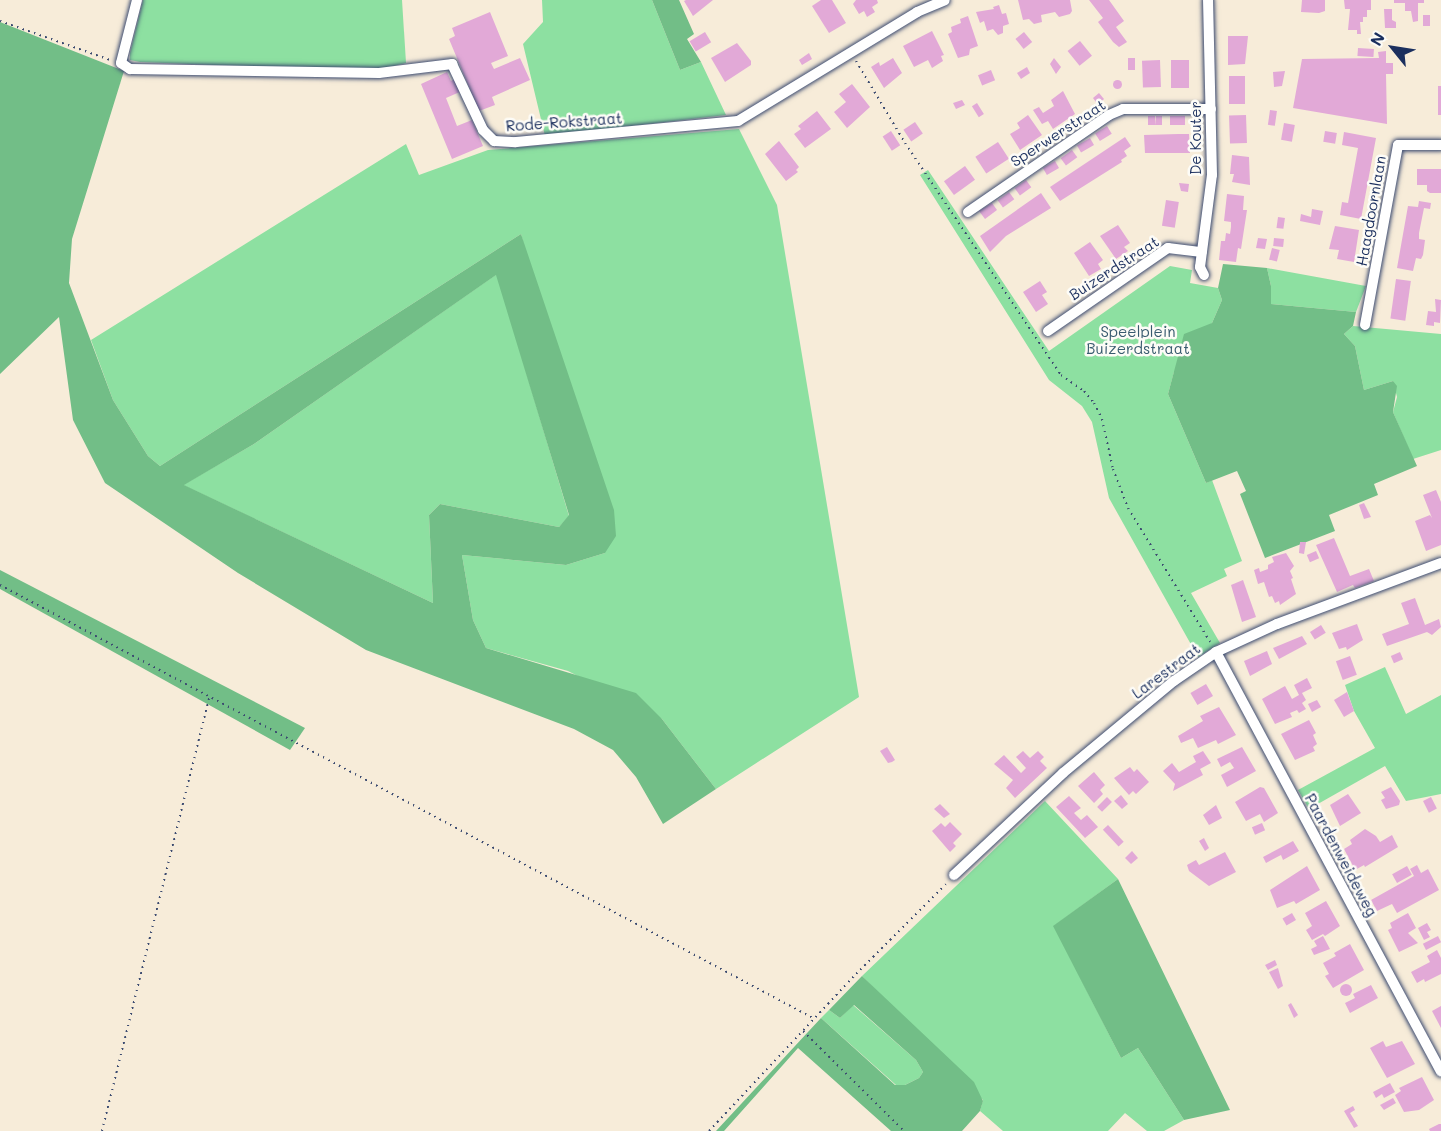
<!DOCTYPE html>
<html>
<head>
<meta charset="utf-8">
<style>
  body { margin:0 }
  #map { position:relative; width:1441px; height:1131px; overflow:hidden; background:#f7ecd9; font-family:Mali,sans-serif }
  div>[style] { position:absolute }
  .green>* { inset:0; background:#8de0a1 }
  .forest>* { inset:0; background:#72be87 }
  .building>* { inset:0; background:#e2a9d7; transform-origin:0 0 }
  .round { border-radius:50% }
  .path>* { height:2px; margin-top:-1px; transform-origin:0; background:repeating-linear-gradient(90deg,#3c4b70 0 1.5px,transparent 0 6px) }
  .roads { filter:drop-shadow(0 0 2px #3c4b70) drop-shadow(0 0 2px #3c4b70) }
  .street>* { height:10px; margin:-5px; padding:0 5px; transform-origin:5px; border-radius:5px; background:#fff }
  span { translate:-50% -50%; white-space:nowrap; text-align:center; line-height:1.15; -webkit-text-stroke:5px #fdfcf7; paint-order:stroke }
  .street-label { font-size:15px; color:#1b2f5e }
  .park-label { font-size:15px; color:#385b6f }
  .north { position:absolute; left:1363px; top:18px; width:60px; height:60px; -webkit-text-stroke:4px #fdfcf7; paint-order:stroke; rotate:300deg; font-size:16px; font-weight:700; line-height:24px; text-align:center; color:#1b2f5e }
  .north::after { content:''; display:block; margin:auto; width:21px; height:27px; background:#1b2f5e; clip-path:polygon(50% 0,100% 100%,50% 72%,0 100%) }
</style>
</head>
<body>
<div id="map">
  <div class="green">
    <i style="clip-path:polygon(143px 0,402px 0,406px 63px,385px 68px,288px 68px,140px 62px,130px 60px,130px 53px)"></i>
    <i style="clip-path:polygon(542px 0,652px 0,680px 70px,701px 62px,726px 115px,545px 136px,523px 44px,543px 22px)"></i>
    <i style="clip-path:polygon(739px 129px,777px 205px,859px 697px,716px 789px,662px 719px,568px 671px,486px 648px,473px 620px,462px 555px,566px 565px,605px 553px,521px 234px,160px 466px,148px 456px,113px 400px,91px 340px,406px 144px,419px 175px,488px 150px)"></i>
    <i style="clip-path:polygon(928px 170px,1049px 351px,1170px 266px,1192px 270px,1190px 283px,1218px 288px,1222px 300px,1212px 323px,1174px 372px,1168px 394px,1206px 483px,1212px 480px,1242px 561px,1224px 569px,1227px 576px,1191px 593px,1220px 643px,1198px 657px,1109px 498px,1092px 422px,1082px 406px,1049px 380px,920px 175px)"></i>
    <i style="clip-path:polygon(1267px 268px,1366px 286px,1356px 312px,1271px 304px,1271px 286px)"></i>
    <i style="clip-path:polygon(497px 274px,569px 516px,559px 527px,440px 504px,429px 515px,433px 603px,183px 485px,254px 444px)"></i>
    <i style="clip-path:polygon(1353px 326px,1441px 334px,1441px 450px,1413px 459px,1393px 412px,1397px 397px,1393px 381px,1364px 390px,1355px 346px,1344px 334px)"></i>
    <i style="clip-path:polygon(1385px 667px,1406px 714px,1441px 695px,1441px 794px,1406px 801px,1385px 766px,1309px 809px,1298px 790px,1375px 748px,1354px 711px,1345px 685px)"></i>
    <i style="clip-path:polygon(1045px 801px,1118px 879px,1054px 926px,1121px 1058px,1138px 1048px,1184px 1120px,1164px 1131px,1147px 1131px,1125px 1113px,1108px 1131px,1003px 1131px,980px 1111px,983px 1100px,862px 976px)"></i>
    <i style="clip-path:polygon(853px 1005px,916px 1060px,923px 1072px,919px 1078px,905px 1085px,896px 1085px,821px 1018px,829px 1010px,840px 1018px)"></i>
  </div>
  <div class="forest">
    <i style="clip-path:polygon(652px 0,679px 0,694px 34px,687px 39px,701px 62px,680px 70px)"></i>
    <i style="clip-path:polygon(evenodd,0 22px,124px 71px,72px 239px,69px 283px,113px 400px,148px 456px,160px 466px,521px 234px,614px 510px,616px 536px,605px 553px,566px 565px,462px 555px,473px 620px,486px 648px,636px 693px,662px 719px,716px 789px,663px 824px,636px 777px,613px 750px,574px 729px,366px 650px,238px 573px,105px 483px,73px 420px,59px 317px,0 374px,0 22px,496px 275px,569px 515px,559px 527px,440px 504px,429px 515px,433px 603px,184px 485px,254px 444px,496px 275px)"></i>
    <i style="clip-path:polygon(1223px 264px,1267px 268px,1271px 286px,1271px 304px,1356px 312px,1353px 326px,1344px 334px,1355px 346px,1364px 390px,1393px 381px,1397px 386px,1393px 412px,1417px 466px,1374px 484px,1378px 495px,1329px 515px,1335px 531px,1265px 558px,1240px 494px,1246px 491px,1237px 471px,1206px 483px,1168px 394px,1184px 334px,1212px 323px,1222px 300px,1218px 288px)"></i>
    <i style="clip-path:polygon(0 570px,305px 728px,290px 750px,0 589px)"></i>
    <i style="clip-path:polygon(1118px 879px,1230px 1110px,1184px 1120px,1138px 1048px,1121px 1058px,1053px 926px)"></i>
    <i style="clip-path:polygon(862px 976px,974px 1082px,983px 1101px,980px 1111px,962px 1131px,891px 1131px,798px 1048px,724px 1131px,716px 1131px,821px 1018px,895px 1085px,905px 1085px,919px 1078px,923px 1072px,916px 1060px,854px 1005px,840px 1018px,829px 1010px)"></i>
  </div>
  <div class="building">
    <i style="clip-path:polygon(686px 0,713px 0,693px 16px,684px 1px)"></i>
    <i style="clip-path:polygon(821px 0,832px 0,846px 23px,829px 33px,812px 6px)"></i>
    <i style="clip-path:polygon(856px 0,877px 0,878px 3px,872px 7px,875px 12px,867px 17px,864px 11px,859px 14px,853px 4px)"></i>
    <i style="clip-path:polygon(1018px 0,1070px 0,1072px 11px,1070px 14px,1059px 17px,1055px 12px,1041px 15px,1042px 22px,1034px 24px,1029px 19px,1023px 20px)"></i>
    <i style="clip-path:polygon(1089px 0,1109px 0,1124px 21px,1116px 27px,1127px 42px,1119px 47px,1113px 42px,1098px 22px,1103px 18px)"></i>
    <i style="clip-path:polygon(1302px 0,1325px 0,1325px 11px,1319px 13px,1301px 12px)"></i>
    <i style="clip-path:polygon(1344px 0,1371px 0,1371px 10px,1367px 10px,1367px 17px,1363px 17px,1363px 22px,1360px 22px,1361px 34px,1357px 34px,1357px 30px,1348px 30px,1350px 9px,1345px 9px)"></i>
    <i style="clip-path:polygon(1394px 0,1424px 0,1424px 3px,1418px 3px,1418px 21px,1413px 22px,1411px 11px,1405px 11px,1405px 3px,1394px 3px)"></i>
    <i style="clip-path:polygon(999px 5px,1002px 14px,1006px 13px,1009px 24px,1003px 26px,1003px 33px,998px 35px,993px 29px,987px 31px,984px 21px,980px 23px,976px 12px,994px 9px,993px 7px)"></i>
    <i style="clip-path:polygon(1384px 9px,1392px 9px,1392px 20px,1396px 22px,1396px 28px,1385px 28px)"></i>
    <i style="clip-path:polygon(490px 12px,508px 56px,491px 63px,494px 69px,520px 58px,530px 80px,492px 97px,495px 105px,479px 111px,449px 39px,455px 36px,452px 28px)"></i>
    <i style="left:1423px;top:15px;width:7px;height:11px"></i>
    <i style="clip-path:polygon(968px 16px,978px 46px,970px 49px,969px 55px,958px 58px,948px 34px,952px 32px,951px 27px,961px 23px,960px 19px)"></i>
    <i style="clip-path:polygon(932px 31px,944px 55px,941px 56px,943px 61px,932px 68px,928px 60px,914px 67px,903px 46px)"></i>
    <i style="left:705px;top:32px;width:12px;height:18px;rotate:59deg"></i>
    <i style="left:1024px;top:32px;width:13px;height:11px;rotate:51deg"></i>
    <i style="clip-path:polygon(1228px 36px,1248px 36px,1245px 64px,1228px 65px)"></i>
    <i style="left:1080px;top:41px;width:19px;height:16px;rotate:51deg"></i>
    <i style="clip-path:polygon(737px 43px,751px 61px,751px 65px,725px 82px,711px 58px)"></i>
    <i style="left:1358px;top:48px;width:16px;height:8px;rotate:4deg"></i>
    <i style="clip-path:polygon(1386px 51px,1386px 63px,1393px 63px,1393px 74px,1386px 74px,1387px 124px,1293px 108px,1302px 59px,1379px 58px,1378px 52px)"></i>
    <i style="clip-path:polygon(809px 53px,812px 59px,802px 65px,799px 60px)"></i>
    <i style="clip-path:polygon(893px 58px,902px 73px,884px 88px,871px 67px,879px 62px,880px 66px)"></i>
    <i style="clip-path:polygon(1054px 58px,1061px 67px,1056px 74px,1050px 64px)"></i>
    <i style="left:1128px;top:58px;width:7px;height:12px"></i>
    <i style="left:1160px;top:60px;width:27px;height:18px;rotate:88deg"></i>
    <i style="left:1171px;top:60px;width:18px;height:28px"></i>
    <i style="clip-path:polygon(1027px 67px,1030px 73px,1021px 79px,1017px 73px)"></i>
    <i style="left:991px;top:70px;width:11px;height:14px;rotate:68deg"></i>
    <i style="clip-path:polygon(1285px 71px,1282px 86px,1274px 87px,1273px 72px)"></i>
    <i style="clip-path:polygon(447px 72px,451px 81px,456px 78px,462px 91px,446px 98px,457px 126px,472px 120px,483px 146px,452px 159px,421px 84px)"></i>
    <i style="left:1229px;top:76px;width:16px;height:28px"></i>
    <i class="round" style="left:1112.5px;top:79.5px;width:9px;height:9px"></i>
    <i style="clip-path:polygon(852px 84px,870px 107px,847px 128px,834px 112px,846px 102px,839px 94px)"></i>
    <i style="left:1438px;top:86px;width:3px;height:29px"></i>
    <i style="clip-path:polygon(1063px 91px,1075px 114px,1053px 129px,1048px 121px,1042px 124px,1033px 110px,1039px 107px,1043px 113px,1054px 106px,1051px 100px)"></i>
    <i style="clip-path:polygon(1099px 93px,1104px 99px,1098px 105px,1093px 98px)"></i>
    <i style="clip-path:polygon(962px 100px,965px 105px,956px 109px,953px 103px)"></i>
    <i style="left:977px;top:103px;width:13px;height:6px;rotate:58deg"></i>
    <i style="left:1270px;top:110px;width:7px;height:15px;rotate:8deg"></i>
    <i style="clip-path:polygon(817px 111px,831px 129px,805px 148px,794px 134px,801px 129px,798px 126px)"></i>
    <i style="clip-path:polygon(1028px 115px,1042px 135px,1020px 150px,1010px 134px,1020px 128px,1017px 123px)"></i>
    <i style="left:1246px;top:115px;width:28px;height:17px;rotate:88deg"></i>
    <i style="left:1155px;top:116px;width:9px;height:7px;rotate:90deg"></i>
    <i style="clip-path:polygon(1156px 116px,1162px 116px,1162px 125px,1155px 125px)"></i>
    <i style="left:1170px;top:116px;width:15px;height:9px"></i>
    <i style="left:915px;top:122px;width:14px;height:14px;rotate:56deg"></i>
    <i style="left:1284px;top:123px;width:11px;height:17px;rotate:10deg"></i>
    <i style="left:1107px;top:126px;width:9px;height:14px;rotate:58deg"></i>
    <i style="left:891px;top:131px;width:17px;height:10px;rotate:57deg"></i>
    <i style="left:1325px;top:131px;width:12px;height:11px;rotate:9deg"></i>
    <i style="clip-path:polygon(1344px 132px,1376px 138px,1361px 219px,1340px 215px,1342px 202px,1348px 203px,1358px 148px,1342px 145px)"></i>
    <i style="clip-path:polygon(1178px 134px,1189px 134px,1190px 153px,1145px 153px,1144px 135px)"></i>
    <i style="clip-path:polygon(1125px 137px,1131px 146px,1124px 151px,1127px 156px,1121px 160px,1122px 162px,1060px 201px,1050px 187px)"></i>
    <i style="left:1090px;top:138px;width:8px;height:15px;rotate:60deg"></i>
    <i style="clip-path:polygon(779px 141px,799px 167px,796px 170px,798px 172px,786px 181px,765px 154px)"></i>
    <i style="left:998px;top:142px;width:20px;height:27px;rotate:57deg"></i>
    <i style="left:1072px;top:150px;width:9px;height:14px;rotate:54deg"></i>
    <i style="clip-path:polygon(1232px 155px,1249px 157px,1250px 185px,1232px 182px,1234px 174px,1230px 174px)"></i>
    <i style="left:1055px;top:161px;width:8px;height:14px;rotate:60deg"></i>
    <i style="left:965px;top:166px;width:17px;height:26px;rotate:54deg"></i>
    <i style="clip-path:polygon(1417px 169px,1441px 169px,1441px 193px,1430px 193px,1427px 191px,1427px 185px,1417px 185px)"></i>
    <i style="left:1026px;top:180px;width:9px;height:14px;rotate:54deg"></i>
    <i style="clip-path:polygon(1179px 183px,1189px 184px,1188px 192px,1181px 191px)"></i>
    <i style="left:1009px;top:192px;width:9px;height:14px;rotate:54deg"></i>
    <i style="clip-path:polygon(1041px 193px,1051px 208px,1006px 236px,990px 252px,980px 236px)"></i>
    <i style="clip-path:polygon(1227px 194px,1244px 196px,1243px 210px,1247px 210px,1241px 249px,1238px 248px,1236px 262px,1219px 260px,1221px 241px,1225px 241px,1226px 233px,1230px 234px,1231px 227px,1231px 222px,1224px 221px)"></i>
    <i style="left:1166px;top:200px;width:13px;height:26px;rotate:9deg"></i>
    <i style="clip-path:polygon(1419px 201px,1431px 203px,1430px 209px,1424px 208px,1419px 233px,1419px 239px,1425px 240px,1423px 255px,1421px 259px,1416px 258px,1413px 271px,1397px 268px,1408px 206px,1418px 207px)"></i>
    <i style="clip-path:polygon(992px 203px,997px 210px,985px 219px,979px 211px)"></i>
    <i style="clip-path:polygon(1312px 209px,1323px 211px,1320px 225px,1300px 221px,1301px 214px,1311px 217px)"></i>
    <i style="left:1278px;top:217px;width:7px;height:11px;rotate:8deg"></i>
    <i style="clip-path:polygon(1118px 225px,1130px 243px,1124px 247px,1128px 251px,1116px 259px,1100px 236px)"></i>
    <i style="clip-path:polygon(1335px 226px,1359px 230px,1354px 262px,1337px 259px,1339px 250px,1329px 249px)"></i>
    <i style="clip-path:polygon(1258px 238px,1267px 239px,1265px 249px,1256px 248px)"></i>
    <i style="left:1274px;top:238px;width:10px;height:8px;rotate:6deg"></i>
    <i style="clip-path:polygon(1090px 242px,1103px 260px,1098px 264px,1101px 269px,1089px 276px,1074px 253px)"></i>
    <i style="left:1272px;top:248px;width:8px;height:12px;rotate:14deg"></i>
    <i style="left:1396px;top:279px;width:15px;height:40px;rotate:8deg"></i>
    <i style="clip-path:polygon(1040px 281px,1047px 292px,1042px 295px,1048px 304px,1036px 312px,1023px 292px)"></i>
    <i style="clip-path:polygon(1435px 299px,1441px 300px,1440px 323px,1434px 322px,1434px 326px,1426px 325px,1428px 311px,1436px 312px)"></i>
    <i style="clip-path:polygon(1436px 490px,1441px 502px,1441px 545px,1426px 551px,1415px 521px,1430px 515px,1432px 518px,1423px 495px)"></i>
    <i style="clip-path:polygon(1364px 503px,1371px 517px,1364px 519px,1359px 505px)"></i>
    <i style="clip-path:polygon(1334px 538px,1350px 576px,1369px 569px,1374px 581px,1355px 588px,1353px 585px,1337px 592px,1316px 545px)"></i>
    <i style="clip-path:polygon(1300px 542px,1306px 542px,1304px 554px,1299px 553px)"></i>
    <i style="left:1316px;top:551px;width:8px;height:10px;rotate:67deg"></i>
    <i style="clip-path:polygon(1286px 553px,1294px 566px,1290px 571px,1293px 578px,1291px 579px,1296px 594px,1280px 605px,1279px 601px,1275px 603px,1272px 596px,1269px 597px,1264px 582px,1258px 584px,1254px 570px,1259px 568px,1260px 572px,1268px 569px,1268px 565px,1274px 562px,1272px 557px)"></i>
    <i style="clip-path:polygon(1243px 580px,1256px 617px,1242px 622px,1231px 585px)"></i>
    <i style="clip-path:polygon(1415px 598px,1425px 625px,1439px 619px,1441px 627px,1432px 635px,1427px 632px,1387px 646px,1382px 634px,1409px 624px,1401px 603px)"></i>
    <i style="clip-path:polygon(1357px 624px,1363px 640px,1347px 650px,1346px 647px,1339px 649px,1332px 633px)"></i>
    <i style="left:1321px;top:625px;width:9px;height:13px;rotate:58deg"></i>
    <i style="clip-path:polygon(1302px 636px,1307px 644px,1279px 659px,1273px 648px)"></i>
    <i style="clip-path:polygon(1267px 651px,1272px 664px,1250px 676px,1244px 661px)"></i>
    <i style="left:1400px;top:652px;width:8px;height:10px;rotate:67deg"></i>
    <i style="left:1350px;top:656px;width:20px;height:15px;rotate:70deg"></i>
    <i style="clip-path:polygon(1307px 678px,1312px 688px,1302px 693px,1306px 700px,1302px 703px,1306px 709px,1299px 713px,1297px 710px,1290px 713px,1292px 717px,1275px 724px,1262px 699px,1285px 686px,1292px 699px,1299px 695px,1294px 685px)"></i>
    <i style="left:1206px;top:684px;width:14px;height:18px;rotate:60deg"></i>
    <i style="clip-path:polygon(1347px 692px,1354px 711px,1344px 717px,1334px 700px)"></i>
    <i style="clip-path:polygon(1317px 700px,1321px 707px,1312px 712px,1308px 704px)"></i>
    <i style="clip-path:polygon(1219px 707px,1236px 735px,1218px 744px,1216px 740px,1198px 748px,1193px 738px,1181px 743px,1178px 736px,1203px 721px,1200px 716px)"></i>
    <i style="clip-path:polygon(1309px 720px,1316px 733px,1313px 735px,1317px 744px,1313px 747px,1315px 751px,1295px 760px,1281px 734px)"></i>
    <i style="clip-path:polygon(887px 747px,895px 760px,892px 762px,888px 763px,880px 751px)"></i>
    <i style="clip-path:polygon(1242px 747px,1256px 771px,1227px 787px,1221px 775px,1234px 768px,1230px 762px,1221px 767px,1217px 759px)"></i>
    <i style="clip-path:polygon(1023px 751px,1030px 758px,1038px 751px,1044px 757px,1040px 761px,1047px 768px,1015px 798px,1006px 788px,1013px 780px,994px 764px,1004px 755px,1021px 773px,1026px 768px,1016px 757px)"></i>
    <i style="clip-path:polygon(1203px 751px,1211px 763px,1200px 769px,1203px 775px,1173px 791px,1175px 784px,1163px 771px,1172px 763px,1179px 772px,1196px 762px,1193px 756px)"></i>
    <i style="clip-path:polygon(1130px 767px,1134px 772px,1137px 769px,1149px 782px,1136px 794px,1133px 791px,1129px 795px,1114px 778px)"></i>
    <i style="clip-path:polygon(1094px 772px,1105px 785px,1100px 790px,1103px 794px,1094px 803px,1078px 786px)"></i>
    <i style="clip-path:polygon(1260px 787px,1264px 788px,1278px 813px,1264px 822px,1260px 814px,1246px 821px,1235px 802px)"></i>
    <i style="clip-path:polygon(1391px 787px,1400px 801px,1399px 805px,1386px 809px,1381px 800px,1385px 798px,1381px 792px)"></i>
    <i style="clip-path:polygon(1348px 794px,1361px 813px,1340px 826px,1330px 805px)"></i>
    <i style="clip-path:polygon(1121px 795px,1128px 804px,1122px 809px,1114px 801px)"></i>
    <i style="clip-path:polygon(1069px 796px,1081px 808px,1074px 813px,1081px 820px,1087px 815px,1098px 827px,1085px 838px,1056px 807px)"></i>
    <i style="left:1107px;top:797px;width:7px;height:14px;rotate:45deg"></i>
    <i style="left:1431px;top:797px;width:13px;height:9px;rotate:63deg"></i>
    <i style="clip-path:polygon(940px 804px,950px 814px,944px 818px,934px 809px)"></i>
    <i style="clip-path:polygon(1216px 805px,1222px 818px,1209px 825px,1203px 815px)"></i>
    <i style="clip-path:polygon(950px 822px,962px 834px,953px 843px,956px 846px,950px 852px,932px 831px,941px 823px,945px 827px)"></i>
    <i style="left:1262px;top:823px;width:8px;height:11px;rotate:67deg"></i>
    <i style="left:1108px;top:825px;width:23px;height:7px;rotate:47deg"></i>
    <i style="clip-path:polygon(1365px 829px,1376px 836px,1380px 842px,1392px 835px,1398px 847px,1365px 867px,1364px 865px,1355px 870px,1344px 849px,1352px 844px,1350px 840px)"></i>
    <i style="clip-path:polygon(1204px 838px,1209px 848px,1205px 851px,1199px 841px)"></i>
    <i style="clip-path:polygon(1293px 841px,1299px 851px,1283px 860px,1281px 855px,1266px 863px,1263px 857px)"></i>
    <i style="clip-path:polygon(1132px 851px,1138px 858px,1131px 864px,1125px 858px)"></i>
    <i style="clip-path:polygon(1225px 852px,1236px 872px,1209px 886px,1189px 871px,1187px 865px,1196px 860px,1199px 865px)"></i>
    <i style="clip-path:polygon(1417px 865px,1421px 873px,1428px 869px,1439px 890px,1397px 913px,1392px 904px,1377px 911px,1371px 900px,1414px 876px,1410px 869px)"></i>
    <i style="clip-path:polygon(1307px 866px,1320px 890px,1296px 904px,1294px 901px,1277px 908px,1270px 890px)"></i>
    <i style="left:1407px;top:866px;width:10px;height:17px;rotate:61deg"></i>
    <i style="clip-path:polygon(1326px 901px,1340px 926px,1325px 936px,1323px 934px,1312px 940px,1306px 930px,1312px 926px,1305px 913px)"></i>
    <i style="left:1292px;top:913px;width:8px;height:11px;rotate:60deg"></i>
    <i style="clip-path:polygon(1408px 913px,1416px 928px,1408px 933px,1418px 943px,1399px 952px,1388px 930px,1392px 928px,1390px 923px)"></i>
    <i style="clip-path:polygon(1427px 923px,1431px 930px,1427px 932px,1430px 937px,1424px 940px,1418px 928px)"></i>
    <i style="clip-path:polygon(1323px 936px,1330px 949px,1314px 955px,1311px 949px,1317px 946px,1314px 941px)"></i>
    <i style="left:1438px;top:936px;width:7px;height:17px;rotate:63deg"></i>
    <i style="clip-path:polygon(1350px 944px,1364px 970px,1333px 988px,1325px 976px,1329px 974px,1323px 963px,1336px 956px,1334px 953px)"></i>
    <i style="clip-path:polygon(1437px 950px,1441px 958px,1441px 974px,1425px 982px,1424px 979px,1417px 983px,1411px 972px,1430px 962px,1427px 956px)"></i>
    <i style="clip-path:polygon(1275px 960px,1277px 965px,1268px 970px,1265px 965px)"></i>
    <i style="clip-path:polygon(1278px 968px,1283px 986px,1278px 989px,1269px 972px)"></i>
    <i class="round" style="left:1340px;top:984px;width:12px;height:12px"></i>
    <i style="clip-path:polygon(1371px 985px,1378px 998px,1350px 1013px,1345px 1003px,1355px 998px,1353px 994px)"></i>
    <i style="clip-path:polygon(1291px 1003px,1298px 1015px,1294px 1018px,1288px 1005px)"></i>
    <i style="clip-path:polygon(1441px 1006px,1441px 1028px,1432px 1011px)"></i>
    <i style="clip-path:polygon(1383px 1041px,1386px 1047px,1402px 1041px,1415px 1064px,1387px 1078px,1370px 1048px)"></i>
    <i style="clip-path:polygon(1422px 1077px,1434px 1100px,1419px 1110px,1404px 1112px,1395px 1095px,1401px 1091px,1399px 1088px)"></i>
    <i style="clip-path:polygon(1390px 1083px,1395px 1092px,1384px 1098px,1382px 1094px,1376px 1098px,1373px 1092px)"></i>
    <i style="clip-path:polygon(1393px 1098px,1396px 1103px,1384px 1110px,1380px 1105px)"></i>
    <i style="clip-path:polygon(1353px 1106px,1355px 1110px,1350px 1113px,1358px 1126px,1354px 1128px,1344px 1111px)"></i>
    <i style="clip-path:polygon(1439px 1124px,1441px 1124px,1441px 1131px,1430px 1131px,1429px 1129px)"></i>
  </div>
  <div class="path">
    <i style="left:0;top:21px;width:117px;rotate:19.5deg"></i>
    <i style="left:856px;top:61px;width:96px;rotate:59.1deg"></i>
    <i style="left:905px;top:143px;width:280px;rotate:56.1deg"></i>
    <i style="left:1061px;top:375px;width:28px;rotate:35deg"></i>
    <i style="left:1084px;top:391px;width:16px;rotate:50deg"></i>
    <i style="left:1094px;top:403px;width:18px;rotate:63deg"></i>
    <i style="left:1102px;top:419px;width:51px;rotate:77.6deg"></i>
    <i style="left:1113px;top:469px;width:42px;rotate:69deg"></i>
    <i style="left:1128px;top:508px;width:157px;rotate:58.5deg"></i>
    <i style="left:0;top:585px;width:923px;rotate:28.04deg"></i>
    <i style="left:803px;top:1031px;width:142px;rotate:44.7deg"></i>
    <i style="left:102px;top:1131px;width:446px;rotate:-76.1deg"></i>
    <i style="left:709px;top:1131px;width:215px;rotate:-46.9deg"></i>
    <i style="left:856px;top:974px;width:127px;rotate:-45deg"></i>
  </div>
  <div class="roads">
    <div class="street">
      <i style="left:137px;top:0;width:65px;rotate:104.3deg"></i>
      <i style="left:121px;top:63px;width:11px;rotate:34deg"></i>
      <i style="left:130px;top:69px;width:249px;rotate:0.9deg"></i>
      <i style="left:379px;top:73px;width:74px;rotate:-7deg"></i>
      <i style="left:452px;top:64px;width:73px;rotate:64.8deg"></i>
      <i style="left:483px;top:130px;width:16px;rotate:45deg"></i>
      <i style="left:494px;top:141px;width:22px;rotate:3deg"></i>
      <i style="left:516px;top:142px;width:223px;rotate:-5.4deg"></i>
      <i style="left:738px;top:121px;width:210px;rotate:-31.3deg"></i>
      <i style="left:917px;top:12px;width:30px;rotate:-23deg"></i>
      <i style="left:968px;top:212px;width:171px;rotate:-34.5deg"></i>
      <i style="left:1109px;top:115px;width:15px;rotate:-23deg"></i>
      <i style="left:1123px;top:109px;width:88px"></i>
      <i style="left:1204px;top:275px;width:9px;rotate:-117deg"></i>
      <i style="left:1200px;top:267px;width:93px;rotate:-82.6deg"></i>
      <i style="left:1212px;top:175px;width:175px;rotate:-91.3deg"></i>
      <i style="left:1365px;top:325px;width:183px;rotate:-79.6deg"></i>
      <i style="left:1398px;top:145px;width:43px"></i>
      <i style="left:1048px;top:331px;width:146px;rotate:-34.7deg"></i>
      <i style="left:1168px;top:248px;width:34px;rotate:7deg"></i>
      <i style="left:1216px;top:652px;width:476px;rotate:61.8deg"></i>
      <i style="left:954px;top:875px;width:149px;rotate:-43.1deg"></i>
      <i style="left:1063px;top:773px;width:144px;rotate:-39.7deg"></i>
      <i style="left:1174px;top:681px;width:51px;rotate:-34.6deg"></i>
      <i style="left:1216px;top:652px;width:67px;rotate:-24.7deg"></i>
      <i style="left:1277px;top:624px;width:175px;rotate:-20.4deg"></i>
    </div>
  </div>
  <div class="street-label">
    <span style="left:564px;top:122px;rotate:-4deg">Rode-Rokstraat</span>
    <span style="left:1058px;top:133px;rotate:-33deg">Sperwerstraat</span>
    <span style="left:1196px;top:138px;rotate:-90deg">De Kouter</span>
    <span style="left:1371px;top:211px;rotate:-80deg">Haagdoornlaan</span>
    <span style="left:1114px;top:268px;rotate:-33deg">Buizerdstraat</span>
    <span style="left:1166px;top:671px;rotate:-37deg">Larestraat</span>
    <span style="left:1341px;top:855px;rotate:62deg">Paardenweideweg</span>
  </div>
  <div class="park-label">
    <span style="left:1138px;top:340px">Speelplein<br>Buizerdstraat</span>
  </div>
  <div class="north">N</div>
</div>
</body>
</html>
